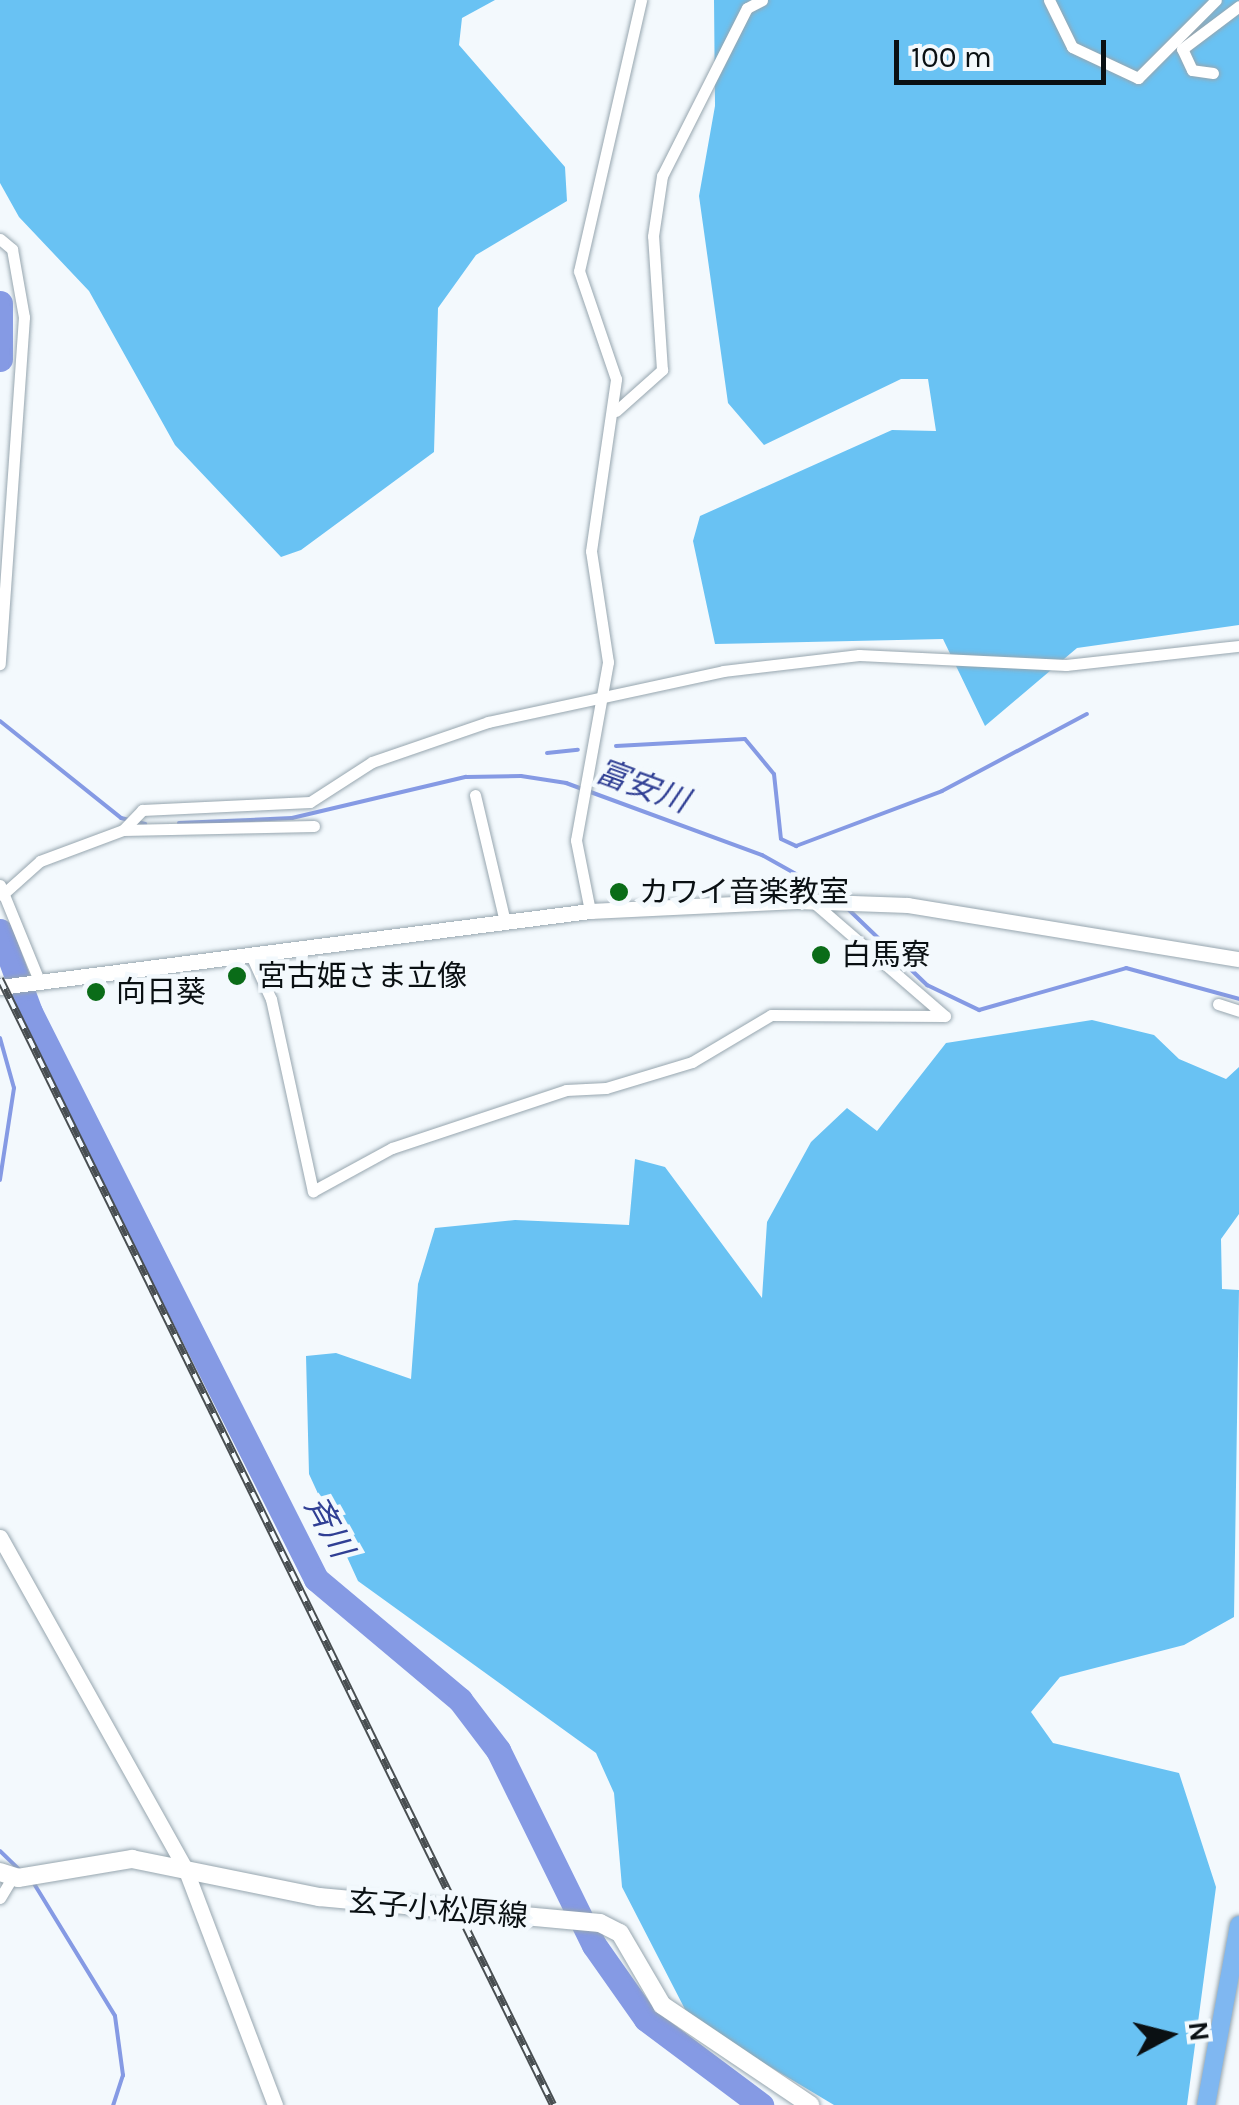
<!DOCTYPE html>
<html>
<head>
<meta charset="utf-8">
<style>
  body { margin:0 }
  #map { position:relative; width:1239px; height:2105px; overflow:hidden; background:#f3f9fd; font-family:Karla,"Noto Sans JP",sans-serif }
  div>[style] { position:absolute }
  .forest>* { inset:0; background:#69c2f3 }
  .stream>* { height:4px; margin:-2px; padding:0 2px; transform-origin:2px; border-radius:2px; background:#859ae4 }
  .river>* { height:25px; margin:-12.5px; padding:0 12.5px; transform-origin:12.5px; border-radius:12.5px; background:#859ae4 }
  .roads { filter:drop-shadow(0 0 2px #97a6af) drop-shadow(0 0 2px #97a6af) }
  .minor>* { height:11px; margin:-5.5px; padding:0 5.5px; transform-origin:5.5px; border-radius:5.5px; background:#fff }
  .tertiary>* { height:15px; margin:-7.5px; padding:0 7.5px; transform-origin:7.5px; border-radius:7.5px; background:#fff }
  .secondary>* { height:18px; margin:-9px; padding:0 9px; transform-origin:9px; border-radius:9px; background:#fff }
  .primary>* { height:18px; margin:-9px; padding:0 9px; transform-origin:9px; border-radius:9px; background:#7fb7f1 }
  .rail>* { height:8px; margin-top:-4px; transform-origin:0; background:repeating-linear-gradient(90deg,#f3f9fd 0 11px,#484e51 0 22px); box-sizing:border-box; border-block:2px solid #484e51 }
  .dots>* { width:28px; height:28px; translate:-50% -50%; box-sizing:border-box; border:5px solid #f3f9fd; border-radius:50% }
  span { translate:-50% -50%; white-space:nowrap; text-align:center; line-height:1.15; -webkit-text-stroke:9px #f3f9fd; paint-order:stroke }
  .poi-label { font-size:30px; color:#0a1013 }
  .left { translate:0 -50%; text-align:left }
  .street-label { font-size:30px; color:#0a1013 }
  .water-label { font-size:32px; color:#303f94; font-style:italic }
  .north { position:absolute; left:1119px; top:1985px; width:100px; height:100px; -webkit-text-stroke:8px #f3f9fd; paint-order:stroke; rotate:83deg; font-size:28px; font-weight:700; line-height:40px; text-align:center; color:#0a1013 }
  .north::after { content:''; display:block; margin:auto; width:35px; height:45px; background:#0a1013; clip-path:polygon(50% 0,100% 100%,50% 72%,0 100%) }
  .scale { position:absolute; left:894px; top:40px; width:212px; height:45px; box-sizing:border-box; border:5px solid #0a1013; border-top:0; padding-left:12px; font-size:30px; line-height:35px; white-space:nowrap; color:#0a1013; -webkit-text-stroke:8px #f3f9fd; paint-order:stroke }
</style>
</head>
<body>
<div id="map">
  <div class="forest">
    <i style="clip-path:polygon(0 0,495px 0,462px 18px,459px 45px,565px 167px,567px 201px,476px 255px,438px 308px,434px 452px,301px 550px,281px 557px,175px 445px,89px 291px,19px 217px,0 183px)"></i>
    <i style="clip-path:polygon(714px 0,1239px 0,1239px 625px,1077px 648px,985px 726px,943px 639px,715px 644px,693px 541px,700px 516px,892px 430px,936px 431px,928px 379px,901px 379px,764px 445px,728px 403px,699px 196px,715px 106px)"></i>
    <i style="clip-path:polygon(1092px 1020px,1154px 1035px,1179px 1059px,1226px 1079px,1239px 1067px,1239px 1214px,1221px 1239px,1222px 1289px,1239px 1290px,1234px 1617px,1184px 1645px,1060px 1677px,1031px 1712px,1053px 1743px,1179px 1773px,1216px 1887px,1187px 2105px,834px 2105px,690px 2019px,622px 1887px,614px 1793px,596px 1753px,358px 1581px,309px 1474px,306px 1356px,336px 1353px,411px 1379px,418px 1284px,435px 1228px,515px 1220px,629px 1225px,635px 1159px,665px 1167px,762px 1298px,767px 1222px,811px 1142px,847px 1108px,877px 1131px,946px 1043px)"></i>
  </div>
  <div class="stream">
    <i style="left:0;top:721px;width:155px;rotate:38.7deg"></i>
    <i style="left:121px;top:818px;width:25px;rotate:14deg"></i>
    <i style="left:616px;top:746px;width:129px;rotate:-3.1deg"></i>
    <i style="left:745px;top:739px;width:45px;rotate:50.4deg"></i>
    <i style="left:774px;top:774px;width:65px;rotate:83.9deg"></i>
    <i style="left:781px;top:839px;width:17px;rotate:25deg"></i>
    <i style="left:796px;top:846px;width:156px;rotate:-20.6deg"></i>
    <i style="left:942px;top:791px;width:164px;rotate:-28deg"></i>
    <i style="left:547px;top:753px;width:31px;rotate:-6deg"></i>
    <i style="left:179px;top:823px;width:113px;rotate:-2.5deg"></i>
    <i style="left:292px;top:818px;width:179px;rotate:-13.3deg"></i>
    <i style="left:466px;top:777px;width:55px;rotate:-1deg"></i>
    <i style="left:521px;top:776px;width:46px;rotate:8.8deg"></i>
    <i style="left:566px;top:783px;width:209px;rotate:20.2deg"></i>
    <i style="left:762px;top:855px;width:88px;rotate:29.2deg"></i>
    <i style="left:848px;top:909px;width:110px;rotate:43.9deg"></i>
    <i style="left:927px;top:985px;width:58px;rotate:25.7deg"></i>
    <i style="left:979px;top:1010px;width:153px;rotate:-15.9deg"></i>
    <i style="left:1126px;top:968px;width:117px;rotate:15.3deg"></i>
    <i style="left:0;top:1038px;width:52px;rotate:74.4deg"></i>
    <i style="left:14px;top:1088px;width:93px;rotate:98.7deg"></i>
    <i style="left:0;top:1851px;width:30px;rotate:44deg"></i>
    <i style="left:33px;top:1882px;width:157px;rotate:58.5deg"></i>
    <i style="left:115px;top:2016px;width:60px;rotate:82.3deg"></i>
    <i style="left:123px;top:2075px;width:32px;rotate:108deg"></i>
  </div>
  <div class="river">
    <i style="left:0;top:303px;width:56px;rotate:90deg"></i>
    <i style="left:0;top:931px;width:86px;rotate:69.7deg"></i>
    <i style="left:30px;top:1012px;width:635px;rotate:63.23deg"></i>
    <i style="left:316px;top:1579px;width:188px;rotate:40deg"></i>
    <i style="left:460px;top:1700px;width:63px;rotate:52.8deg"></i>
    <i style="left:498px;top:1750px;width:217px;rotate:63.8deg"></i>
    <i style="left:594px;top:1945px;width:90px;rotate:54.9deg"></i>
    <i style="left:646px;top:2019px;width:144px;rotate:36.8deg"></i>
  </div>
  <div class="roads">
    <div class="minor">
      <i style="left:1049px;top:0;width:52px;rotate:63.9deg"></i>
      <i style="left:1072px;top:47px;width:73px;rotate:25.2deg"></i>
      <i style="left:1138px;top:78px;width:110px;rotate:-45deg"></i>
      <i style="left:1213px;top:73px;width:21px;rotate:-172deg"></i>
      <i style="left:1192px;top:70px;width:23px;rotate:-115deg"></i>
      <i style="left:1182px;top:49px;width:71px;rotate:-37deg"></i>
      <i style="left:0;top:239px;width:16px;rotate:40deg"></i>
      <i style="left:12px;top:249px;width:69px;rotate:80deg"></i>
      <i style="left:24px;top:317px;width:348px;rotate:94deg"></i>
      <i style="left:616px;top:411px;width:62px;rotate:-41.7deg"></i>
      <i style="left:662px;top:370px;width:134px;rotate:-93.8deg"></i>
      <i style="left:653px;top:236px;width:61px;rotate:-81.5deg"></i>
      <i style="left:662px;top:176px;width:188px;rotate:-63.2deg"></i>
      <i style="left:747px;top:8px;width:17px;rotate:-28deg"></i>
      <i style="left:475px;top:795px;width:130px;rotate:76.7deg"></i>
      <i style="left:123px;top:830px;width:28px;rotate:-46deg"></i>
      <i style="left:142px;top:810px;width:168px;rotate:-2.7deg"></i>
      <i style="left:310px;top:802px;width:74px;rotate:-32.8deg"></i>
      <i style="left:372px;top:762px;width:123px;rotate:-19deg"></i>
      <i style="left:488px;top:722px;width:240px;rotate:-12.2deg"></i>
      <i style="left:723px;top:671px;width:137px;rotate:-6.7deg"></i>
      <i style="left:859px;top:655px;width:207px;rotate:2.8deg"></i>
      <i style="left:1066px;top:665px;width:174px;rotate:-6.3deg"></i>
      <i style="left:0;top:885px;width:106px;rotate:67.8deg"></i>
      <i style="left:2px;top:895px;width:51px;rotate:-41.8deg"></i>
      <i style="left:40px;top:861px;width:89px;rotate:-20.5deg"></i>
      <i style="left:123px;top:830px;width:191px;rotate:-1.2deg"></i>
      <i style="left:813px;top:902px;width:174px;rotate:40.8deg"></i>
      <i style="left:590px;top:911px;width:72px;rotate:-101.2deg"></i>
      <i style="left:576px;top:840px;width:181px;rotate:-79.8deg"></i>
      <i style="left:608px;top:662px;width:112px;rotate:-98.7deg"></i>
      <i style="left:591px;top:551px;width:174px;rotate:-81.7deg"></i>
      <i style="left:616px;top:379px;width:114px;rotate:-108.9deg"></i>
      <i style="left:579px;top:271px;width:278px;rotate:-77.1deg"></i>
      <i style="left:250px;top:953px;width:51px;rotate:65.5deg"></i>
      <i style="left:271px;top:999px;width:197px;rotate:77.7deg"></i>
      <i style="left:313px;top:1191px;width:90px;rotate:-28.6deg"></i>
      <i style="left:392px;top:1148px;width:183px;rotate:-18.4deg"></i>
      <i style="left:566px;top:1090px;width:40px;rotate:-2.9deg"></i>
      <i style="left:606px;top:1088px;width:90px;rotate:-16.8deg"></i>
      <i style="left:692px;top:1062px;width:92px;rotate:-30.7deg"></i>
      <i style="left:771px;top:1015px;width:174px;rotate:0.3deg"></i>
      <i style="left:1218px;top:1004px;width:22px;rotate:18deg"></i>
      <i style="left:0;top:1898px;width:23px;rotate:-59deg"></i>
    </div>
    <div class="tertiary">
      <i style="left:0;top:987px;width:595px;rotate:-7.34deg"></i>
      <i style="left:590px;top:911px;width:207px;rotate:-2.8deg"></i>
      <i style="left:797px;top:901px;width:111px;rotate:2.1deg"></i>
      <i style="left:908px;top:905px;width:335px;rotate:9.3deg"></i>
      <i style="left:0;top:1537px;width:379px;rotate:60.8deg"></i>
      <i style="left:185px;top:1868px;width:254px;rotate:69.2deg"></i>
    </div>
    <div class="secondary">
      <i style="left:0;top:1872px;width:19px;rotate:18deg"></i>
      <i style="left:18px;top:1878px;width:116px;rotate:-9.5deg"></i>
      <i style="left:132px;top:1859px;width:191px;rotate:11.5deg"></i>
      <i style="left:319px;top:1897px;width:282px;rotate:5.3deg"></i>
      <i style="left:600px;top:1923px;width:22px;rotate:27deg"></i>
      <i style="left:620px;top:1933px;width:83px;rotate:59.7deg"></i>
      <i style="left:662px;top:2005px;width:179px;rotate:34deg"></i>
    </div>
    <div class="primary">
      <i style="left:1206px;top:2105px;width:183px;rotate:-79.6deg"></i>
    </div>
  </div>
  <div class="rail">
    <i style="left:0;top:979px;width:1254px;rotate:63.84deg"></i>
  </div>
  <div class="dots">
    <i style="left:619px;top:892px;background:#0a6c18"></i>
    <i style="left:821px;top:955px;background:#0a6c18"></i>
    <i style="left:237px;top:976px;background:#0a6c18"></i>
    <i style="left:96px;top:992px;background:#0a6c18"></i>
  </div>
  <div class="poi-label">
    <span class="left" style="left:639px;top:892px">カワイ音楽教室</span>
    <span class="left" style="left:841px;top:955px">白馬寮</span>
    <span class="left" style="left:257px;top:976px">宮古姫さま立像</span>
    <span class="left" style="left:116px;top:992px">向日葵</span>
  </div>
  <div class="street-label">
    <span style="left:438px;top:1909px;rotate:5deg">玄子小松原線</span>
  </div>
  <div class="water-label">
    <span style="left:642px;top:787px;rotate:20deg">富安川</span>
    <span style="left:328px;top:1527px;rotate:61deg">斉川</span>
  </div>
  <div class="north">N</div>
  <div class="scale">100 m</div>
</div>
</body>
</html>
